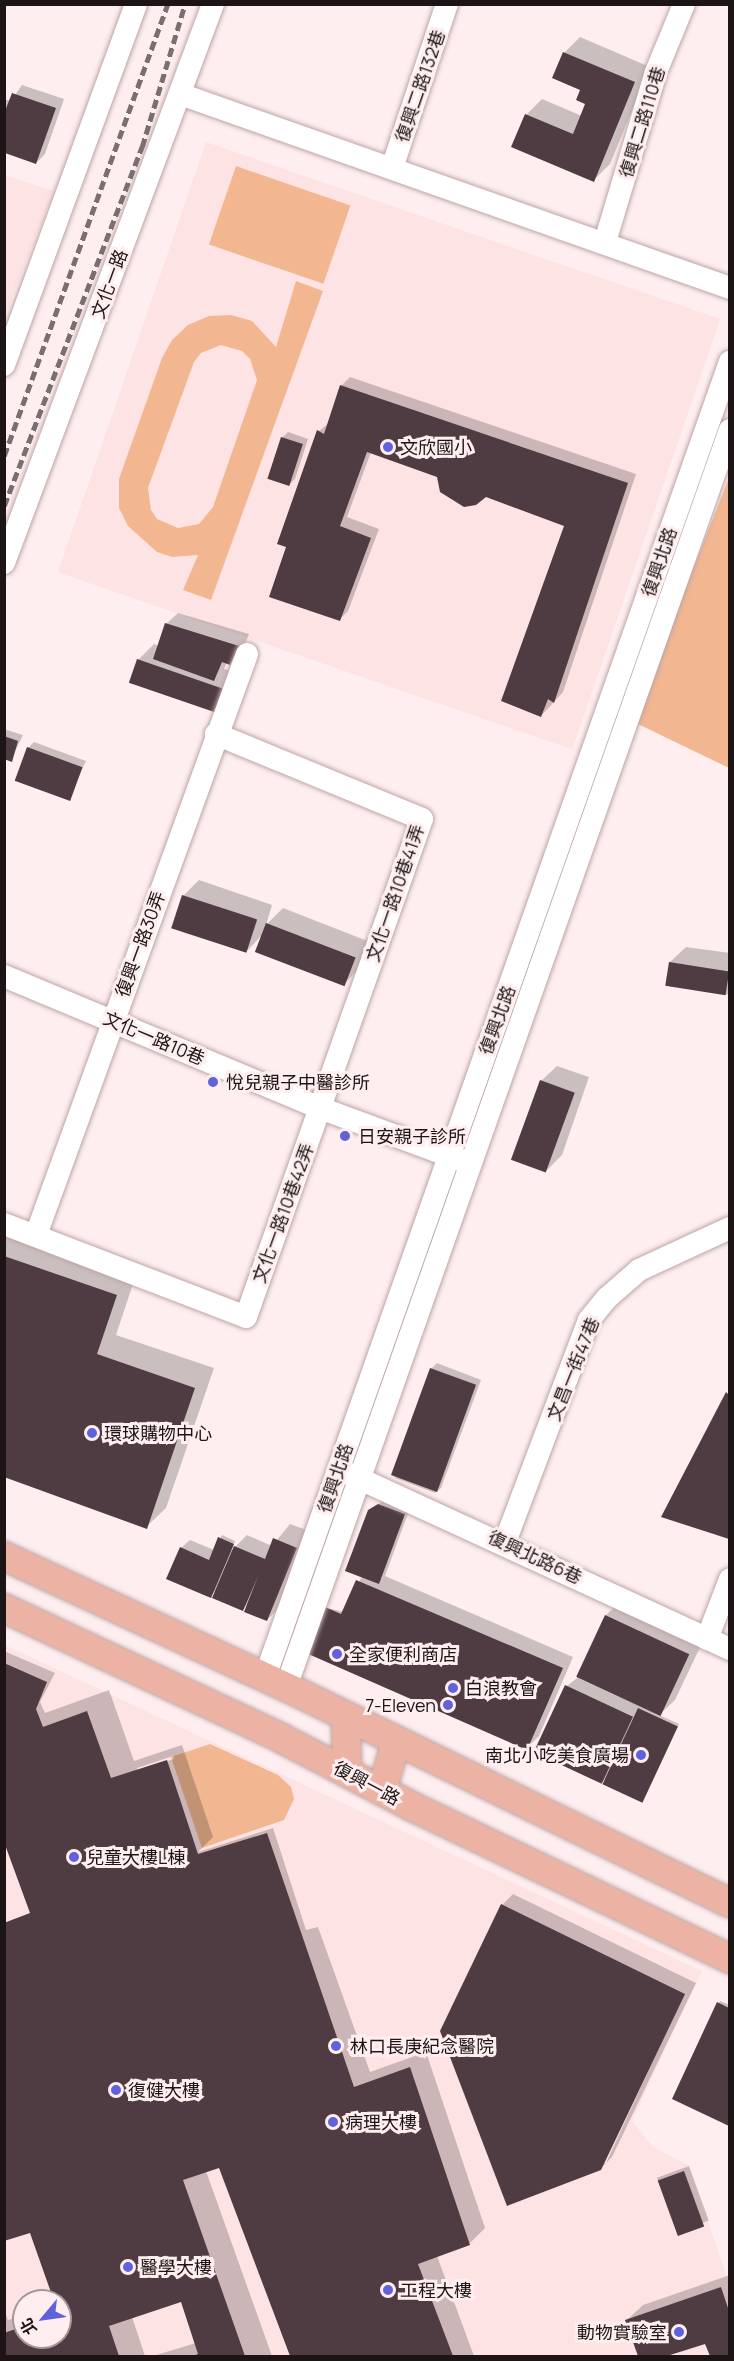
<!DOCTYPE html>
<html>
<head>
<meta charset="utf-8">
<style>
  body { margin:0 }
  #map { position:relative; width:734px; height:2361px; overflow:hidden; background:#feeeef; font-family:Manrope,"Noto Sans TC",sans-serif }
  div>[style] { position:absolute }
  .built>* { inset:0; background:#fee3e4; transform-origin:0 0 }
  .green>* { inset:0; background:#f2b791; transform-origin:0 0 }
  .shadow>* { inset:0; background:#0003; transform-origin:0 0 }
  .building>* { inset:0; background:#4f3c43; transform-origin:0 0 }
  .roads { filter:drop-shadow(0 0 2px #bda5a6) drop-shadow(0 0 2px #bda5a6) }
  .minor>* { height:22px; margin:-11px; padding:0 11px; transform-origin:11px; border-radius:11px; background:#fff }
  .major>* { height:28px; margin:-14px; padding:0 14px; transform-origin:14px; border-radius:14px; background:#ecb2a3 }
  .rail>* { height:4.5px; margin-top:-2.25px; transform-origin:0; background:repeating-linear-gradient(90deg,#7a6f6f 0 9px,transparent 0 13.5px) }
  .dots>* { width:16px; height:16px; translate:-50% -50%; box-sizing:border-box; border:3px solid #feeeef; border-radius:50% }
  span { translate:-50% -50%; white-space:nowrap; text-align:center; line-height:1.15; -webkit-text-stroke:6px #feeeef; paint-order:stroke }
  .street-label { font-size:18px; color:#1d1515 }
  .poi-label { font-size:18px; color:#1d1515 }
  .left { translate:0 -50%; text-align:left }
  .right { translate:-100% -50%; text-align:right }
  .frame { position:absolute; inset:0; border:6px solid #1d1515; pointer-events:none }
  .north { position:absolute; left:12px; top:2289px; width:60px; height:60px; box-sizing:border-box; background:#feeeef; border:2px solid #a49798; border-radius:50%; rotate:241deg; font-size:16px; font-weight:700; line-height:24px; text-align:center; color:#1d1515 }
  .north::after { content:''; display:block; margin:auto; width:21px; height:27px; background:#5f62da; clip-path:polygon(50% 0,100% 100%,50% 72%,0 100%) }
</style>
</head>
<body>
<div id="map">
  <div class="built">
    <i style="left:206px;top:142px;width:544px;height:455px;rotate:19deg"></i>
    <i style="clip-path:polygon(5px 175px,54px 191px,5px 316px,4px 175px)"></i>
    <i style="clip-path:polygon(evenodd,5px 1645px,702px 1971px,632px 2121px,653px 2147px,688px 2165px,729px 2282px,729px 2356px,5px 2356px,5px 1645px,24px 2301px,60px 2301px,60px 2337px,24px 2337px,24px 2301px)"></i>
  </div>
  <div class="green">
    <i style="left:236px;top:166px;width:121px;height:83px;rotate:19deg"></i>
    <i style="clip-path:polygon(evenodd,296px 281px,323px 291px,211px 600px,183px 590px,198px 555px,172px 557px,157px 552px,128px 526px,119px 508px,119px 479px,162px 358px,172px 340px,188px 325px,209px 316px,231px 315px,252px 321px,276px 347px,296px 281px,221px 345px,242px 351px,250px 359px,257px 380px,213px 507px,199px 524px,178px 528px,157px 519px,151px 510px,148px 488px,194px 362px,201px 353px,221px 345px)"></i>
    <i style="clip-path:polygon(729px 478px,729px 768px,638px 724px,682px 597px)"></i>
    <i style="clip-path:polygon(210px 1744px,278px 1775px,291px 1787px,294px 1799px,284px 1820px,202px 1848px,171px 1757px)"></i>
  </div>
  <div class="shadow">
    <i style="clip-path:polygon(580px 37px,650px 67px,610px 164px,594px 180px,526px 115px,542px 99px,582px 116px,587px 103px,564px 53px)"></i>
    <i style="clip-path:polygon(22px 85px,64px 99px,45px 154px,36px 163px,4px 151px,4px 99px,11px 101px)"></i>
    <i style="clip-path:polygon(350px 377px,636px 474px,563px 692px,541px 716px,566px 525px,371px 452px,347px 517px,379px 529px,348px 611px,339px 620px,288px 546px,279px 543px,319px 431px,329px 423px,341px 386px)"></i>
    <i style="clip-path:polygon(288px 432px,308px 439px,295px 479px,289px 485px,282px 438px)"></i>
    <i style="clip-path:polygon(178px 613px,249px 634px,242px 652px,227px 662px,224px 669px,238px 673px,228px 696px,212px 711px,138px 660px,154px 644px,159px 646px,166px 624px)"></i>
    <i style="clip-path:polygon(4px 729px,23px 735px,11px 760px,4px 758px)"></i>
    <i style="clip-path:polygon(34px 742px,86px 761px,69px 798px,28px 748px)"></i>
    <i style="clip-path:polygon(199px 880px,272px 905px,266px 925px,283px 908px,370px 942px,359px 969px,343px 985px,262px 935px,247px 951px,183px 896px)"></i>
    <i style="clip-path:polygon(686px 947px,730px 953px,730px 995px,667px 985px,670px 962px)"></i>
    <i style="clip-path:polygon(557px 1066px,589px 1077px,562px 1155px,546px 1171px,541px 1081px)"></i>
    <i style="clip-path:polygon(4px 1230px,136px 1275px,116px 1335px,214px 1368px,166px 1508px,146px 1527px,4px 1476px)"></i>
    <i style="clip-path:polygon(437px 1363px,481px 1380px,441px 1488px,435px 1493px,395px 1478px,393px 1472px,431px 1369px)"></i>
    <i style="clip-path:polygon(730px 1390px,730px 1537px,663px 1516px)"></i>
    <i style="clip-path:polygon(385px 1499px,410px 1508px,385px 1576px,573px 1657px,539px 1736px,527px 1748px,327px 1608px,344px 1612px,362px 1576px,370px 1511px)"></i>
    <i style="clip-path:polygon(290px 1524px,312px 1532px,283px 1604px,267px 1620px,249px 1603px,242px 1609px,217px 1589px,210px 1596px,181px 1548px,190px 1540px,214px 1550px,222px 1535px,235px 1541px,231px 1551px,247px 1535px,272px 1546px)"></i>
    <i style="clip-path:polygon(622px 1600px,704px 1639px,675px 1700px,659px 1715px,679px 1724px,643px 1801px,608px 1775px,602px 1782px,567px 1686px,577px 1678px,606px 1615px)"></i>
    <i style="clip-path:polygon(evenodd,4px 1651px,55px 1673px,40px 1702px,45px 1713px,109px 1690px,134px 1761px,182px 1745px,213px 1837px,198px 1852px,273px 1828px,306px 1930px,318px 1927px,370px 2072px,426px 2052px,485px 2228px,469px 2244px,437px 2256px,474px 2356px,292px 2356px,220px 2166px,206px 2171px,272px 2356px,153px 2356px,196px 2343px,182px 2300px,132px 2317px,145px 2356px,4px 2356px,4px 2308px,8px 2320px,24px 2315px,24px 2337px,60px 2337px,60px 2301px,55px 2301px,35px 2229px,4px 2240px,4px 1923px,31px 1913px,4px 1837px,4px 1651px,173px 1756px,174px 1759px,137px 1771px,137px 1768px,173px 1756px)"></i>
    <i style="clip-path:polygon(evenodd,513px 1894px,696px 1983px,612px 2157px,600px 2169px,502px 1905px,513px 1894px,687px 1987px,606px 2163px,603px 2163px,687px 1987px)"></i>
    <i style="clip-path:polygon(720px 2001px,730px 2005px,730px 2124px,674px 2098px)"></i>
    <i style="left:689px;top:2166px;width:58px;height:34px;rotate:70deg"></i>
    <i style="clip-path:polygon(730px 2275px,730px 2356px,711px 2356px,706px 2342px,662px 2356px,639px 2356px,627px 2320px,643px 2305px)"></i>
  </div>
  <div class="building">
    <i style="clip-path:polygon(563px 52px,635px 82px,594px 182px,511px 147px,525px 114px,573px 134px,585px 104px,576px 100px,580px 90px,552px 78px)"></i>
    <i style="clip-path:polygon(12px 93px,56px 108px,36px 164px,5px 153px,5px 111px)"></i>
    <i style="clip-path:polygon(340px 385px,628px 483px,554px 703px,548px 699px,541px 717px,501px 701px,564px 526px,486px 497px,476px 505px,464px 507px,440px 492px,437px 477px,367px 452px,340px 526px,371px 538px,340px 621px,269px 597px,286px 547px,277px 544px,317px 430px,324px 434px)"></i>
    <i style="left:281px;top:437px;width:23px;height:44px;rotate:18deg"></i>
    <i style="clip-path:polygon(165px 623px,239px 646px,230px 665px,222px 662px,214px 681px,153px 659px)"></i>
    <i style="left:137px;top:659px;width:91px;height:25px;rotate:19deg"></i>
    <i style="clip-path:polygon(4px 736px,18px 741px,12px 762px,4px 759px)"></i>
    <i style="left:27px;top:747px;width:59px;height:36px;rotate:20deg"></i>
    <i style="left:182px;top:895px;width:79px;height:35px;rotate:18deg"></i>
    <i style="left:266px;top:923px;width:96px;height:31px;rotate:21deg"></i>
    <i style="left:669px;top:962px;width:61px;height:24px;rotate:9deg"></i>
    <i style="left:540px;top:1080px;width:37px;height:85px;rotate:20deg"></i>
    <i style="clip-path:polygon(4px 1256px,117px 1295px,97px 1354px,195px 1388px,147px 1529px,4px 1477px)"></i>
    <i style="left:430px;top:1368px;width:49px;height:114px;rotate:20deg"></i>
    <i style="clip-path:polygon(726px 1392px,729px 1395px,729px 1539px,661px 1517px)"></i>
    <i style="clip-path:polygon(378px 1504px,405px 1514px,379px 1584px,345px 1571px,368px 1510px)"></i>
    <i style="clip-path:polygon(218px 1537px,234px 1544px,211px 1598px,166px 1579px,180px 1547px,209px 1560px)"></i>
    <i style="clip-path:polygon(273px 1538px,297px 1548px,267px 1621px,244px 1612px,258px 1576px,243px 1611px,212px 1598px,234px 1546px,265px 1559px)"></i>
    <i style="clip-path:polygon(356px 1580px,563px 1668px,527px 1750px,306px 1653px,325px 1607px,341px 1614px)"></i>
    <i style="left:605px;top:1615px;width:93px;height:68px;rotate:25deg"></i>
    <i style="clip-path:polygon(4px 1663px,47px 1682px,36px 1709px,43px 1727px,87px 1711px,111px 1778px,167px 1760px,198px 1854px,267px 1833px,354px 2087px,410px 2067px,470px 2245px,418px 2264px,453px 2356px,290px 2356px,219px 2168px,183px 2180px,245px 2356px,193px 2356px,198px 2354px,181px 2302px,109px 2326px,119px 2356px,4px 2356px,4px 2333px,24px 2326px,24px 2337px,60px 2337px,60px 2301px,54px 2301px,30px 2233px,4px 2241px,4px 1923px,30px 1913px,4px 1842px)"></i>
    <i style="left:565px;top:1685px;width:75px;height:74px;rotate:25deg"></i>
    <i style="left:638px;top:1708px;width:44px;height:84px;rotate:25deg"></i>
    <i style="clip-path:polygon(501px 1904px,685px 1994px,601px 2170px,507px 2206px,440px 2031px)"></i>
    <i style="clip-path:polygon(717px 2002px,729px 2008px,729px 2126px,672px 2099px)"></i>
    <i style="left:684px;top:2171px;width:59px;height:28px;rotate:70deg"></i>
    <i style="clip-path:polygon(721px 2287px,729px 2311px,729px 2356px,710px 2356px,705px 2344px,667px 2356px,638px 2356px,625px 2320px)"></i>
  </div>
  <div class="roads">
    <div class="minor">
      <i style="left:180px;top:94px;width:583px;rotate:19.43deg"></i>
      <i style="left:392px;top:168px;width:173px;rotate:-71.5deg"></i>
      <i style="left:605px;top:242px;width:177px;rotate:-73.3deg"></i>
      <i style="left:656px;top:72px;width:74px;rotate:-67.6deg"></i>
      <i style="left:4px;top:365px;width:384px;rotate:-69.9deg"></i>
      <i style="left:4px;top:563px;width:597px;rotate:-69.5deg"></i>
      <i style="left:4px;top:976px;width:342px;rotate:22.7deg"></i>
      <i style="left:320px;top:1108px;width:153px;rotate:20.3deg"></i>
      <i style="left:4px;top:1224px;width:259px;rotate:21deg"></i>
      <i style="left:246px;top:1317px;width:528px;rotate:-70.54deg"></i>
      <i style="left:422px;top:819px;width:223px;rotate:-157.6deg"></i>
      <i style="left:36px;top:1235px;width:618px;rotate:-70.04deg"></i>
      <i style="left:347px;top:1473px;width:422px;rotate:24.7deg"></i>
      <i style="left:505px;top:1542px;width:237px;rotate:-69.3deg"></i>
      <i style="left:589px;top:1320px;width:28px;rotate:-51deg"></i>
      <i style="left:607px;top:1298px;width:43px;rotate:-41.2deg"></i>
      <i style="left:639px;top:1270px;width:100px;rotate:-24.8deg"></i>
      <i style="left:707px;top:1639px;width:64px;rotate:-69deg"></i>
      <i style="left:265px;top:1677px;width:1395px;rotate:-70.53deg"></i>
      <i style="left:286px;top:1687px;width:1333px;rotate:-70.55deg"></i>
    </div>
    <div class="major">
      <i style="left:4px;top:1556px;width:325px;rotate:24.9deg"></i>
      <i style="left:299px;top:1693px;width:479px;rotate:26deg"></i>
      <i style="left:4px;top:1608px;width:306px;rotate:25.1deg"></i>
      <i style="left:281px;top:1738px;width:149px;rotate:27.6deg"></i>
      <i style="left:413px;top:1807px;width:352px;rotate:25.6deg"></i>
      <i style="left:346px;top:1716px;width:56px;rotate:89deg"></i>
      <i style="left:382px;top:1791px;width:51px;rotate:-74.1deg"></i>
    </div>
  </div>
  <div class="rail">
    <i style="left:4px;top:456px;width:481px;rotate:-70.1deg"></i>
    <i style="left:4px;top:506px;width:385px;rotate:-69deg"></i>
    <i style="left:142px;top:147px;width:149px;rotate:-73.3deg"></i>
  </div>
  <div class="dots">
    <i style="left:388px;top:447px;background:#5f62da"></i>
    <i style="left:213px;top:1082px;background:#5f62da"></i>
    <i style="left:345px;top:1136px;background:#5f62da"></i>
    <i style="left:92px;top:1433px;background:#5f62da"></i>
    <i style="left:337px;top:1654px;background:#5f62da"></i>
    <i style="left:453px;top:1688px;background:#5f62da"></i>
    <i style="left:448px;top:1705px;background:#5f62da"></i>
    <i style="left:641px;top:1755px;background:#5f62da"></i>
    <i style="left:74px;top:1857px;background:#5f62da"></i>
    <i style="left:336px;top:2046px;background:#5f62da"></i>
    <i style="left:116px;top:2090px;background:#5f62da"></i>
    <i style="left:333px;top:2122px;background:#5f62da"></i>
    <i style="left:128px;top:2267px;background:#5f62da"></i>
    <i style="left:388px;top:2290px;background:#5f62da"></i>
    <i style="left:679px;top:2332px;background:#5f62da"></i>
  </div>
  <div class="street-label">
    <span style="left:420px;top:86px;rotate:-71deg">復興二路132巷</span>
    <span style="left:642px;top:122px;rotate:-73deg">復興二路110巷</span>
    <span style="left:109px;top:284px;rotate:-70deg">文化一路</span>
    <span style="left:659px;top:562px;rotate:-71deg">復興北路</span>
    <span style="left:395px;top:893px;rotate:-71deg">文化一路10巷41弄</span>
    <span style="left:140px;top:944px;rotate:-70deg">復興一路30弄</span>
    <span style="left:497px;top:1020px;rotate:-70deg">復興北路</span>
    <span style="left:154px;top:1038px;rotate:23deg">文化一路10巷</span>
    <span style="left:283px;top:1213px;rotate:-70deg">文化一路10巷42弄</span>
    <span style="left:573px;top:1369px;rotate:-68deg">文昌一街47巷</span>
    <span style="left:335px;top:1478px;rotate:-71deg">復興北路</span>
    <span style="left:535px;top:1557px;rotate:25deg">復興北路6巷</span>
    <span style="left:367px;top:1783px;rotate:28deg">復興一路</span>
  </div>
  <div class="poi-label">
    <span class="left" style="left:400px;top:447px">文欣國小</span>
    <span class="left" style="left:226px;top:1082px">悅兒親子中醫診所</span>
    <span class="left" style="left:358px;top:1136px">日安親子診所</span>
    <span class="left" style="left:104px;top:1433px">環球購物中心</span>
    <span class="left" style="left:349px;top:1654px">全家便利商店</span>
    <span class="left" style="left:465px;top:1688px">白浪教會</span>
    <span class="right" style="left:436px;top:1705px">7-Eleven</span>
    <span class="right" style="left:629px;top:1755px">南北小吃美食廣場</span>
    <span class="left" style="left:86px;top:1857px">兒童大樓L棟</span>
    <span class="left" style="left:350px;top:2046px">林口長庚紀念醫院</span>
    <span class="left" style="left:128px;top:2090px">復健大樓</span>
    <span class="left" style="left:345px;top:2122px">病理大樓</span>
    <span class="left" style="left:140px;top:2267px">醫學大樓</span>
    <span class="left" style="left:400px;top:2290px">工程大樓</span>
    <span class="right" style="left:667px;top:2332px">動物實驗室</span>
  </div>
  <div class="frame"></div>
  <div class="north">北</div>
</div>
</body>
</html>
